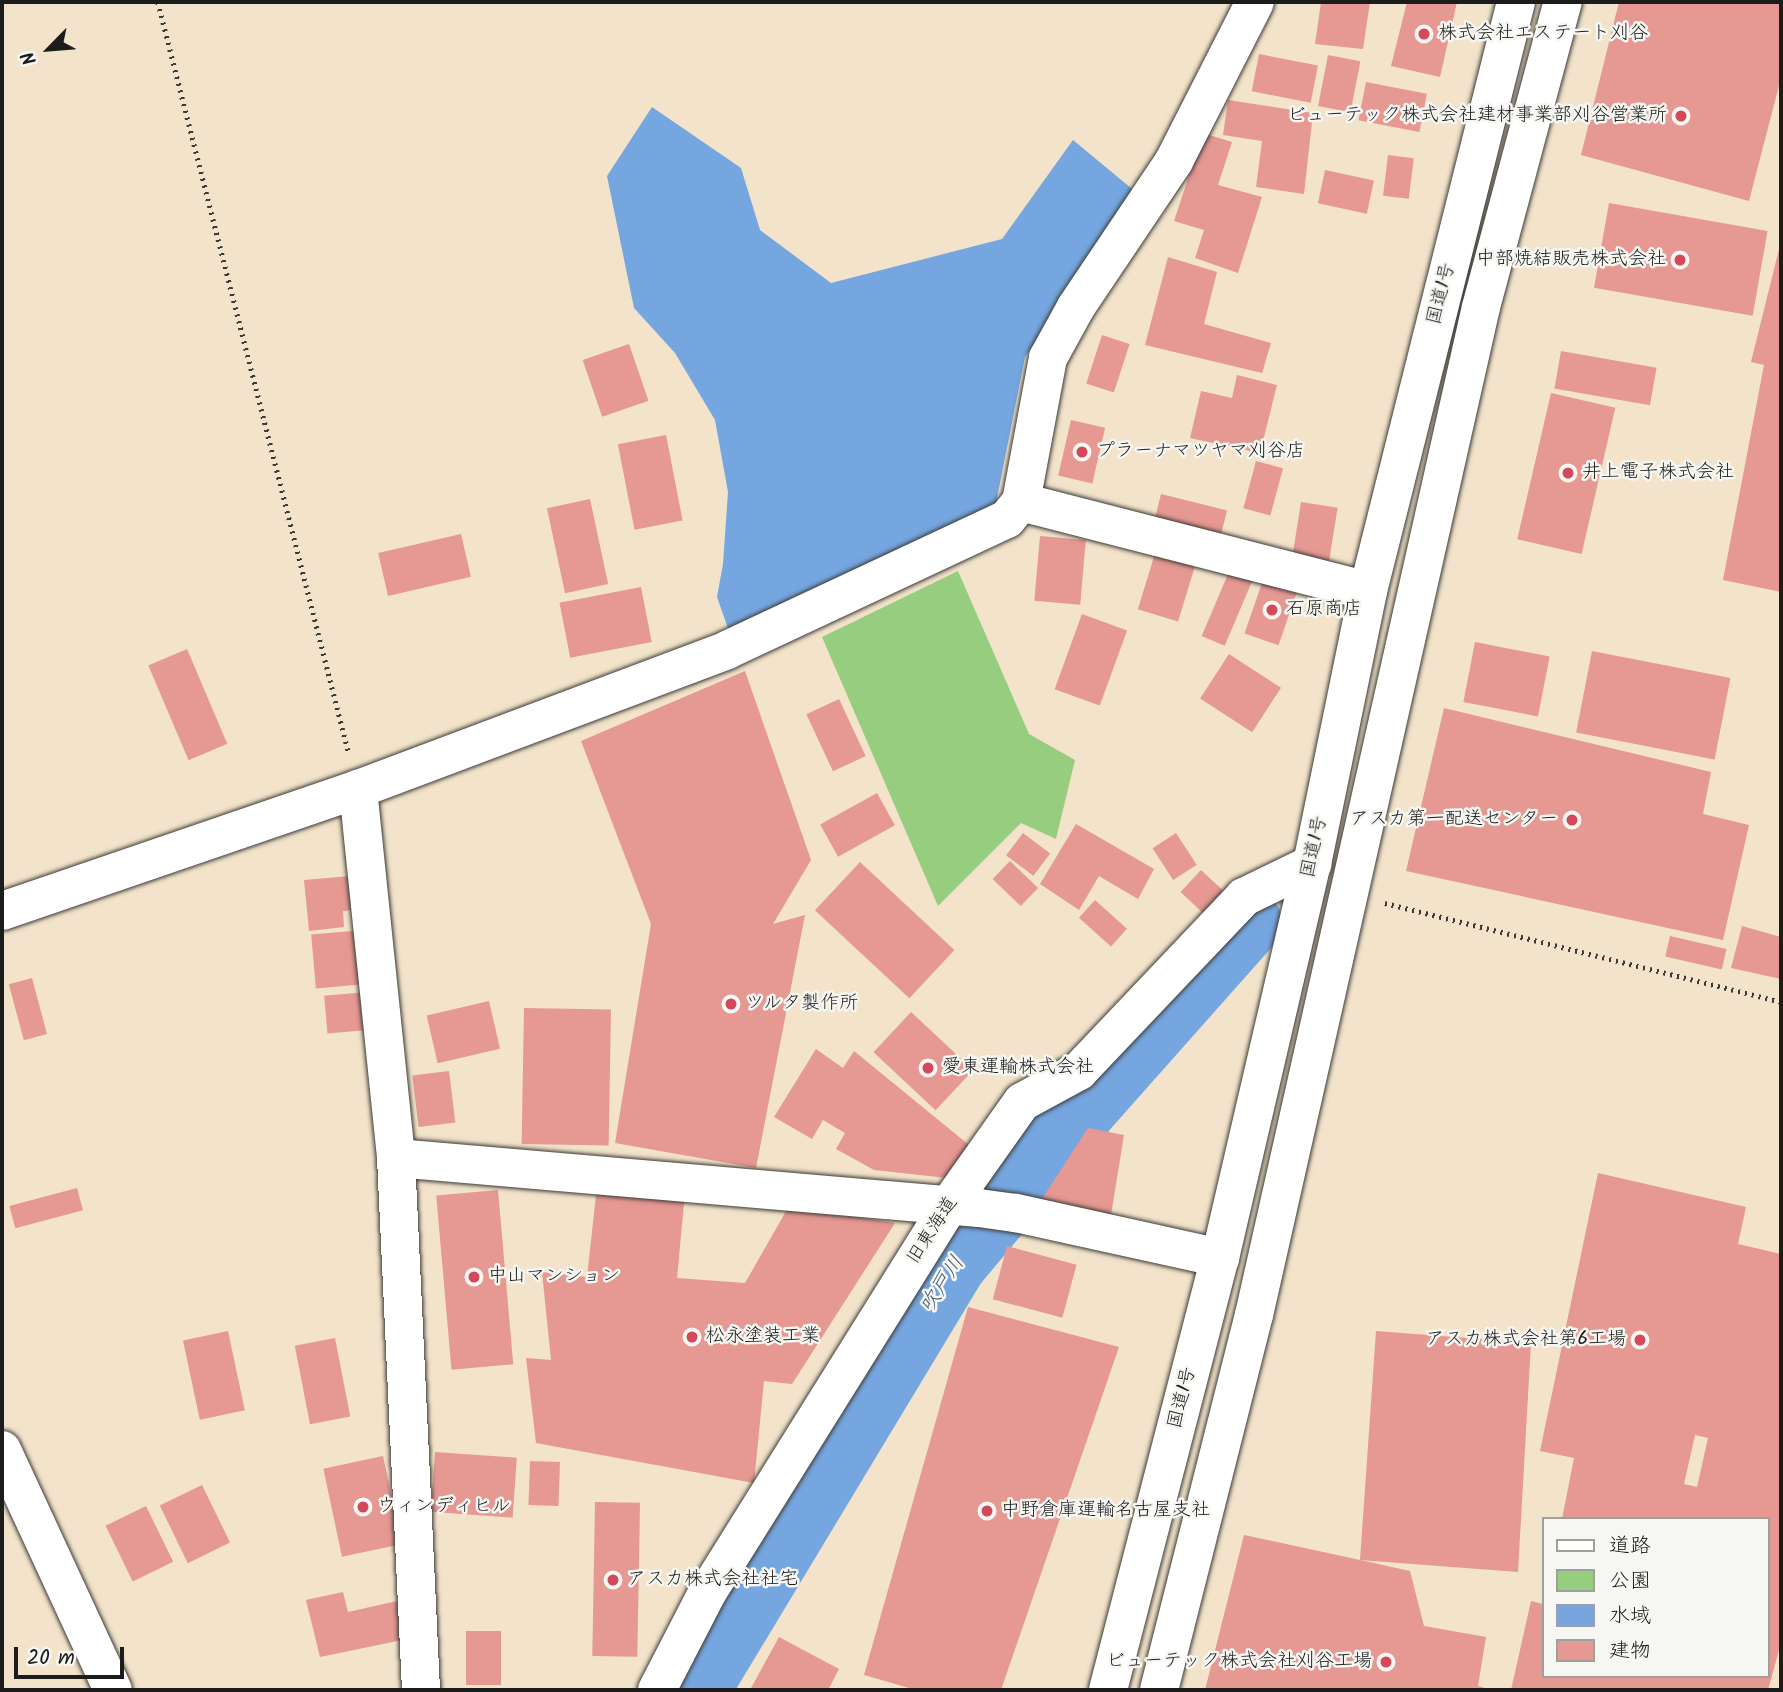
<!DOCTYPE html>
<html>
<head>
<meta charset="utf-8">
<style>
  body { margin:0 }
  #map { position:relative; width:1783px; height:1692px; overflow:hidden; background:#f2e3ca; font-family:Kalam,"Klee One",sans-serif }
  div>[style] { position:absolute }
  .green>* { inset:0; background:#97cd7f }
  .water>* { inset:0; background:#75a6e0 }
  .river>* { height:66px; margin:-33px; padding:0 33px; transform-origin:33px; border-radius:33px; background:#75a6e0 }
  .building>* { inset:0; background:#e69893; transform-origin:0 0 }
  .path>* { height:4.5px; margin-top:-2.25px; transform-origin:0; background:repeating-linear-gradient(90deg,#3c3a36 0 2px,transparent 0 7px) }
  .roads { filter:drop-shadow(0 0 2px #3c3a36) drop-shadow(0 0 2px #3c3a36) }
  .minor>* { height:38px; margin:-19px; padding:0 19px; transform-origin:19px; border-radius:19px; background:#fff }
  .highway>* { height:38px; margin:-19px; padding:0 19px; transform-origin:19px; border-radius:19px; background:#fff }
  .dots>* { width:19px; height:19px; translate:-50% -50%; box-sizing:border-box; border:4px solid #f6f6f2; border-radius:50% }
  span { translate:-50% -50%; white-space:nowrap; text-align:center; line-height:1.15; -webkit-text-stroke:5px #f6f6f2; paint-order:stroke }
  .poi-label { font-size:19px; color:#1c1c1c }
  .left { translate:0 -50%; text-align:left }
  .right { translate:-100% -50%; text-align:right }
  .street-label { font-size:19px; color:#1c1c1c }
  .water-label { font-size:21px; color:#445a74; font-style:italic }
  .frame { position:absolute; inset:0; border:4px solid #1c1c1c; pointer-events:none }
  .legend { position:absolute; left:1542px; top:1517px; width:228px; height:161px; box-sizing:border-box; background:#f6f6f2; border:2px solid #9f9f9c; margin:0; padding:9px 12px; list-style:none; font-size:21px; color:#1c1c1c }
  .legend li { display:flex; align-items:center; gap:14px; height:35px }
  .legend b { width:35px; border:2px solid #9f9f9c }
  .north { position:absolute; left:14px; top:14px; width:70px; height:70px; -webkit-text-stroke:5px #f6f6f2; paint-order:stroke; rotate:245deg; font-size:19px; font-weight:700; line-height:28px; text-align:center; color:#1c1c1c }
  .north::after { content:''; display:block; margin:auto; width:24px; height:32px; background:#1c1c1c; clip-path:polygon(50% 0,100% 100%,50% 72%,0 100%) }
  .scale { position:absolute; left:14px; top:1647px; width:110px; height:32px; box-sizing:border-box; border:4px solid #1c1c1c; border-top:0; padding-left:9px; font-size:21px; line-height:24px; white-space:nowrap; color:#1c1c1c; -webkit-text-stroke:5px #f6f6f2; paint-order:stroke }
</style>
</head>
<body>
<div id="map">
  <div class="green">
    <i style="clip-path:polygon(958px 571px,1029px 734px,1075px 760px,1056px 839px,1021px 823px,938px 906px,822px 637px)"></i>
  </div>
  <div class="water">
    <i style="clip-path:polygon(652px 107px,741px 168px,760px 230px,831px 283px,1002px 239px,1073px 140px,1137px 193px,1025px 357px,995px 508px,730px 634px,717px 597px,723px 564px,728px 492px,715px 420px,675px 353px,634px 308px,607px 176px)"></i>
  </div>
  <div class="river">
    <i style="left:697px;top:1690px;width:498px;rotate:-58.9deg"></i>
    <i style="left:954px;top:1264px;width:202px;rotate:-50deg"></i>
    <i style="left:1084px;top:1109px;width:249px;rotate:-48.4deg"></i>
  </div>
  <div class="building">
    <i style="clip-path:polygon(1321px 2px,1370px 2px,1363px 49px,1315px 44px)"></i>
    <i style="clip-path:polygon(1407px 2px,1457px 2px,1440px 77px,1391px 66px)"></i>
    <i style="clip-path:polygon(1619px 2px,1781px 2px,1781px 78px,1749px 201px,1581px 155px)"></i>
    <i style="left:1259px;top:54px;width:60px;height:38px;rotate:11deg"></i>
    <i style="left:1328px;top:55px;width:33px;height:52px;rotate:11deg"></i>
    <i style="left:1366px;top:82px;width:62px;height:39px;rotate:11deg"></i>
    <i style="clip-path:polygon(1228px 100px,1313px 113px,1304px 194px,1256px 187px,1262px 141px,1223px 135px)"></i>
    <i style="clip-path:polygon(1203px 133px,1232px 142px,1218px 185px,1262px 197px,1238px 273px,1195px 258px,1204px 230px,1174px 221px)"></i>
    <i style="left:1388px;top:155px;width:26px;height:41px;rotate:7deg"></i>
    <i style="left:1325px;top:170px;width:50px;height:34px;rotate:12deg"></i>
    <i style="left:1609px;top:203px;width:161px;height:86px;rotate:10deg"></i>
    <i style="clip-path:polygon(1781px 241px,1781px 592px,1723px 580px,1764px 365px,1751px 362px)"></i>
    <i style="clip-path:polygon(1168px 257px,1217px 272px,1204px 324px,1271px 343px,1262px 373px,1145px 345px)"></i>
    <i style="left:1102px;top:335px;width:29px;height:51px;rotate:18deg"></i>
    <i style="left:629px;top:344px;width:60px;height:49px;rotate:71deg"></i>
    <i style="left:1561px;top:351px;width:97px;height:38px;rotate:10deg"></i>
    <i style="clip-path:polygon(1237px 375px,1277px 385px,1260px 453px,1190px 438px,1201px 391px,1232px 398px)"></i>
    <i style="left:1551px;top:393px;width:66px;height:150px;rotate:13deg"></i>
    <i style="left:1071px;top:420px;width:35px;height:57px;rotate:13deg"></i>
    <i style="left:666px;top:435px;width:87px;height:49px;rotate:79deg"></i>
    <i style="left:1256px;top:461px;width:28px;height:49px;rotate:15deg"></i>
    <i style="left:1161px;top:494px;width:68px;height:32px;rotate:14deg"></i>
    <i style="left:590px;top:499px;width:87px;height:44px;rotate:78deg"></i>
    <i style="left:1301px;top:502px;width:37px;height:58px;rotate:9deg"></i>
    <i style="left:461px;top:534px;width:44px;height:85px;rotate:77deg"></i>
    <i style="left:1040px;top:536px;width:46px;height:65px;rotate:5deg"></i>
    <i style="left:1156px;top:550px;width:42px;height:62px;rotate:17deg"></i>
    <i style="left:1231px;top:567px;width:25px;height:75px;rotate:23deg"></i>
    <i style="left:1265px;top:574px;width:36px;height:63px;rotate:19deg"></i>
    <i style="left:641px;top:587px;width:56px;height:83px;rotate:79deg"></i>
    <i style="left:1082px;top:614px;width:48px;height:80px;rotate:20deg"></i>
    <i style="left:1475px;top:642px;width:76px;height:61px;rotate:11deg"></i>
    <i style="left:187px;top:649px;width:103px;height:42px;rotate:67deg"></i>
    <i style="left:1592px;top:651px;width:141px;height:83px;rotate:11deg"></i>
    <i style="left:1229px;top:654px;width:62px;height:53px;rotate:33deg"></i>
    <i style="clip-path:polygon(745px 671px,811px 860px,773px 924px,805px 915px,756px 1168px,615px 1143px,651px 924px,581px 741px)"></i>
    <i style="left:839px;top:699px;width:63px;height:36px;rotate:65deg"></i>
    <i style="clip-path:polygon(1444px 708px,1711px 772px,1703px 814px,1749px 825px,1723px 940px,1406px 871px)"></i>
    <i style="left:877px;top:793px;width:37px;height:65px;rotate:61deg"></i>
    <i style="clip-path:polygon(1076px 824px,1154px 869px,1138px 899px,1099px 876px,1079px 910px,1040px 884px)"></i>
    <i style="left:1023px;top:833px;width:34px;height:28px;rotate:37deg"></i>
    <i style="left:1176px;top:833px;width:38px;height:28px;rotate:57deg"></i>
    <i style="left:1010px;top:861px;width:39px;height:25px;rotate:44deg"></i>
    <i style="left:860px;top:862px;width:129px;height:66px;rotate:43deg"></i>
    <i style="left:1201px;top:870px;width:37px;height:30px;rotate:43deg"></i>
    <i style="clip-path:polygon(362px 875px,365px 909px,343px 911px,344px 927px,309px 931px,304px 880px)"></i>
    <i style="left:1095px;top:900px;width:43px;height:24px;rotate:42deg"></i>
    <i style="clip-path:polygon(1742px 926px,1781px 937px,1781px 979px,1731px 968px)"></i>
    <i style="left:364px;top:930px;width:54px;height:53px;rotate:85deg"></i>
    <i style="left:1670px;top:936px;width:58px;height:21px;rotate:13deg"></i>
    <i style="left:32px;top:978px;width:58px;height:24px;rotate:75deg"></i>
    <i style="left:367px;top:992px;width:38px;height:43px;rotate:85deg"></i>
    <i style="left:489px;top:1001px;width:49px;height:64px;rotate:77deg"></i>
    <i style="left:524px;top:1008px;width:87px;height:136px;rotate:1deg"></i>
    <i style="left:911px;top:1012px;width:85px;height:55px;rotate:43deg"></i>
    <i style="clip-path:polygon(816px 1049px,843px 1068px,854px 1051px,969px 1145px,947px 1178px,874px 1170px,836px 1149px,845px 1133px,823px 1120px,812px 1139px,774px 1117px)"></i>
    <i style="left:449px;top:1071px;width:52px;height:37px;rotate:83deg"></i>
    <i style="clip-path:polygon(1088px 1128px,1124px 1135px,1111px 1215px,1042px 1199px)"></i>
    <i style="clip-path:polygon(evenodd,1598px 1173px,1746px 1207px,1738px 1244px,1781px 1254px,1781px 1643px,1768px 1690px,1511px 1690px,1531px 1601px,1543px 1604px,1543px 1676px,1767px 1676px,1767px 1519px,1562px 1519px,1574px 1458px,1540px 1451px,1598px 1173px,1695px 1435px,1708px 1438px,1697px 1487px,1684px 1484px,1695px 1435px)"></i>
    <i style="clip-path:polygon(597px 1186px,685px 1193px,677px 1278px,745px 1283px,789px 1206px,895px 1223px,792px 1384px,764px 1381px,754px 1483px,536px 1443px,526px 1358px,551px 1360px,542px 1272px,587px 1277px)"></i>
    <i style="left:77px;top:1188px;width:23px;height:70px;rotate:75deg"></i>
    <i style="left:498px;top:1190px;width:175px;height:62px;rotate:85deg"></i>
    <i style="left:1007px;top:1246px;width:72px;height:55px;rotate:15deg"></i>
    <i style="clip-path:polygon(968px 1307px,1119px 1347px,1001px 1690px,916px 1690px,864px 1675px)"></i>
    <i style="left:228px;top:1331px;width:81px;height:46px;rotate:78deg"></i>
    <i style="clip-path:polygon(1376px 1331px,1531px 1343px,1518px 1572px,1360px 1560px,1410px 1571px,1424px 1626px,1486px 1637px,1478px 1686px,1492px 1690px,1205px 1690px,1244px 1535px,1360px 1560px)"></i>
    <i style="left:335px;top:1338px;width:80px;height:41px;rotate:79deg"></i>
    <i style="left:435px;top:1452px;width:82px;height:60px;rotate:4deg"></i>
    <i style="left:383px;top:1456px;width:90px;height:61px;rotate:78deg"></i>
    <i style="left:530px;top:1461px;width:30px;height:44px;rotate:2deg"></i>
    <i style="left:202px;top:1485px;width:64px;height:47px;rotate:64deg"></i>
    <i style="left:595px;top:1502px;width:45px;height:154px;rotate:1deg"></i>
    <i style="left:146px;top:1506px;width:62px;height:45px;rotate:64deg"></i>
    <i style="clip-path:polygon(343px 1592px,348px 1612px,397px 1601px,407px 1639px,320px 1657px,306px 1600px)"></i>
    <i style="left:466px;top:1631px;width:35px;height:54px"></i>
    <i style="clip-path:polygon(779px 1637px,839px 1669px,828px 1690px,750px 1690px)"></i>
  </div>
  <div class="path">
    <i style="left:158px;top:2px;width:776px;rotate:75.75deg"></i>
    <i style="left:1385px;top:903px;width:408px;rotate:14deg"></i>
  </div>
  <div class="roads">
    <div class="minor">
      <i style="left:1021px;top:502px;width:358px;rotate:14.4deg"></i>
      <i style="left:358px;top:789px;width:371px;rotate:84.1deg"></i>
      <i style="left:396px;top:1158px;width:533px;rotate:87.31deg"></i>
      <i style="left:2px;top:911px;width:376px;rotate:-18.9deg"></i>
      <i style="left:358px;top:789px;width:394px;rotate:-20.6deg"></i>
      <i style="left:727px;top:650px;width:309px;rotate:-25.1deg"></i>
      <i style="left:1007px;top:519px;width:22px;rotate:-51deg"></i>
      <i style="left:1021px;top:502px;width:147px;rotate:-79.4deg"></i>
      <i style="left:1048px;top:358px;width:58px;rotate:-61.2deg"></i>
      <i style="left:1076px;top:307px;width:176px;rotate:-56.1deg"></i>
      <i style="left:1174px;top:161px;width:178px;rotate:-63deg"></i>
      <i style="left:396px;top:1158px;width:585px;rotate:4.9deg"></i>
      <i style="left:979px;top:1208px;width:37px;rotate:8deg"></i>
      <i style="left:1016px;top:1213px;width:209px;rotate:12.4deg"></i>
      <i style="left:2px;top:1450px;width:264px;rotate:65.2deg"></i>
      <i style="left:657px;top:1690px;width:109px;rotate:-62.7deg"></i>
      <i style="left:707px;top:1593px;width:457px;rotate:-58deg"></i>
      <i style="left:949px;top:1205px;width:126px;rotate:-54.7deg"></i>
      <i style="left:1022px;top:1102px;width:65px;rotate:-28.5deg"></i>
      <i style="left:1079px;top:1071px;width:240px;rotate:-46.5deg"></i>
      <i style="left:1244px;top:897px;width:76px;rotate:-25.9deg"></i>
    </div>
    <div class="highway">
      <i style="left:1108px;top:1690px;width:446px;rotate:-75.5deg"></i>
      <i style="left:1220px;top:1258px;width:405px;rotate:-76.9deg"></i>
      <i style="left:1312px;top:864px;width:279px;rotate:-78.4deg"></i>
      <i style="left:1368px;top:591px;width:607px;rotate:-75.9deg"></i>
      <i style="left:1159px;top:1690px;width:387px;rotate:-75.8deg"></i>
      <i style="left:1254px;top:1315px;width:1033px;rotate:-77.31deg"></i>
      <i style="left:1481px;top:307px;width:316px;rotate:-75deg"></i>
    </div>
  </div>
  <div class="dots">
    <i style="left:1424px;top:34px;background:#d1495b"></i>
    <i style="left:1681px;top:116px;background:#d1495b"></i>
    <i style="left:1680px;top:260px;background:#d1495b"></i>
    <i style="left:1082px;top:452px;background:#d1495b"></i>
    <i style="left:1568px;top:473px;background:#d1495b"></i>
    <i style="left:1272px;top:610px;background:#d1495b"></i>
    <i style="left:1572px;top:820px;background:#d1495b"></i>
    <i style="left:731px;top:1004px;background:#d1495b"></i>
    <i style="left:928px;top:1068px;background:#d1495b"></i>
    <i style="left:474px;top:1277px;background:#d1495b"></i>
    <i style="left:692px;top:1337px;background:#d1495b"></i>
    <i style="left:1640px;top:1340px;background:#d1495b"></i>
    <i style="left:363px;top:1507px;background:#d1495b"></i>
    <i style="left:987px;top:1511px;background:#d1495b"></i>
    <i style="left:613px;top:1580px;background:#d1495b"></i>
    <i style="left:1386px;top:1662px;background:#d1495b"></i>
  </div>
  <div class="poi-label">
    <span class="left" style="left:1438px;top:34px">株式会社エステート刈谷</span>
    <span class="right" style="left:1667px;top:116px">ビューテック株式会社建材事業部刈谷営業所</span>
    <span class="right" style="left:1666px;top:260px">中部焼結販売株式会社</span>
    <span class="left" style="left:1096px;top:452px">プラーナマツヤマ刈谷店</span>
    <span class="left" style="left:1582px;top:473px">井上電子株式会社</span>
    <span class="left" style="left:1286px;top:610px">石原商店</span>
    <span class="right" style="left:1558px;top:820px">アスカ第一配送センター</span>
    <span class="left" style="left:745px;top:1004px">ツルタ製作所</span>
    <span class="left" style="left:942px;top:1068px">愛東運輸株式会社</span>
    <span class="left" style="left:488px;top:1277px">中山マンション</span>
    <span class="left" style="left:706px;top:1337px">松永塗装工業</span>
    <span class="right" style="left:1626px;top:1340px">アスカ株式会社第6工場</span>
    <span class="left" style="left:377px;top:1507px">ウィンディヒル</span>
    <span class="left" style="left:1001px;top:1511px">中野倉庫運輸名古屋支社</span>
    <span class="left" style="left:627px;top:1580px">アスカ株式会社社宅</span>
    <span class="right" style="left:1372px;top:1662px">ビューテック株式会社刈谷工場</span>
  </div>
  <div class="street-label">
    <span style="left:1442px;top:294px;rotate:-76deg">国道1号</span>
    <span style="left:1315px;top:847px;rotate:-78deg">国道1号</span>
    <span style="left:933px;top:1231px;rotate:-57deg">旧東海道</span>
    <span style="left:1183px;top:1398px;rotate:-76deg">国道1号</span>
  </div>
  <div class="water-label">
    <span style="left:943px;top:1285px;rotate:-57deg">吹戸川</span>
  </div>
  <div class="frame"></div>
  <ul class="legend">
  <li><b style="height:9px;background:#fff"></b>道路</li>
  <li><b style="height:19px;background:#97cd7f"></b>公園</li>
  <li><b style="height:19px;background:#75a6e0"></b>水域</li>
  <li><b style="height:19px;background:#e69893"></b>建物</li>
  </ul>
  <div class="north">N</div>
  <div class="scale">20 m</div>
</div>
</body>
</html>
